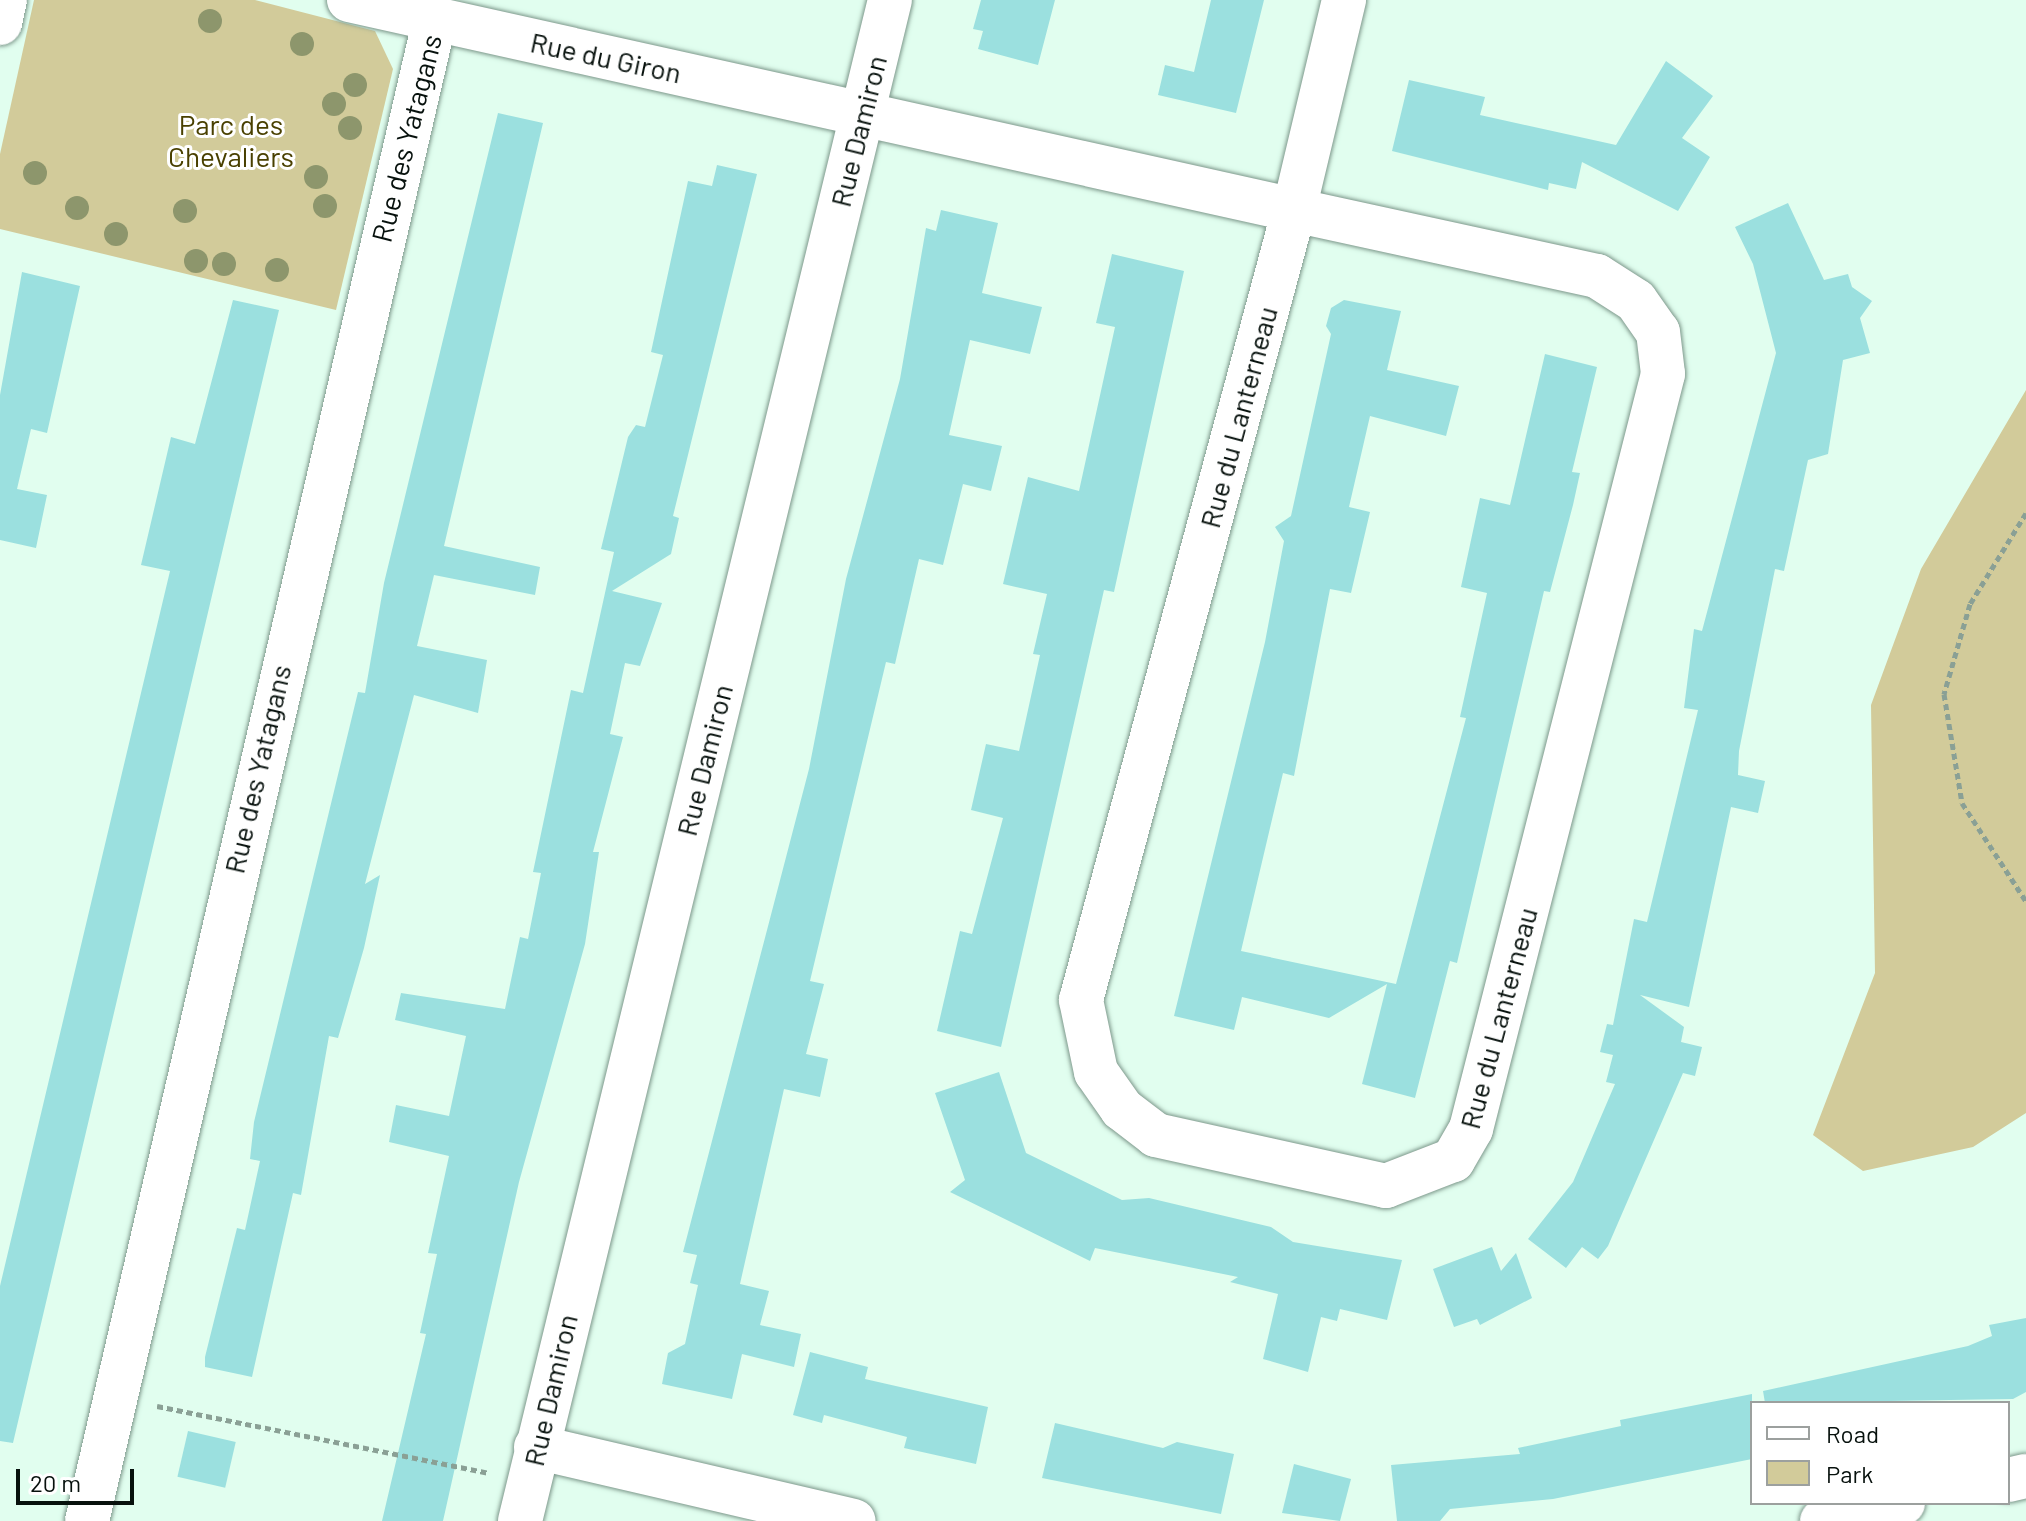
<!DOCTYPE html>
<html>
<head>
<meta charset="utf-8">
<style>
  body { margin:0 }
  #map { position:relative; width:2026px; height:1521px; overflow:hidden; background:#e1feef; font-family:Barlow,sans-serif }
  div>[style] { position:absolute }
  .green>* { inset:0; background:#d2cb9a }
  .building>* { inset:0; background:#9be0df; transform-origin:0 0 }
  .path>* { height:5px; margin-top:-2.5px; transform-origin:0; background:repeating-linear-gradient(90deg,#8aa095 0 6px,transparent 0 10px) }
  .roads { filter:drop-shadow(0 0 2px #7d988b) drop-shadow(0 0 2px #7d988b) }
  .minor>* { height:44px; margin:-22px; padding:0 22px; transform-origin:22px; border-radius:22px; background:#fff }
  .trees>* { width:24px; height:24px; margin:-12px; border-radius:50%; background:#8d966c }
  span { translate:-50% -50%; white-space:nowrap; text-align:center; line-height:1.15; -webkit-text-stroke:6px #fff; paint-order:stroke }
  .street-label { font-size:28px; color:#07110d }
  .park-label { font-size:28px; color:#494000 }
  .legend { position:absolute; left:1750px; top:1401px; width:260px; height:104px; box-sizing:border-box; background:#fff; border:2px solid #9ca09e; margin:0; padding:10px 14px; list-style:none; font-size:24px; color:#07110d }
  .legend li { display:flex; align-items:center; gap:16px; height:40px }
  .legend b { width:40px; border:2px solid #9ca09e }
  .scale { position:absolute; left:16px; top:1469px; width:118px; height:36px; box-sizing:border-box; border:4px solid #07110d; border-top:0; padding-left:10px; font-size:24px; line-height:28px; white-space:nowrap; color:#07110d; -webkit-text-stroke:6px #fff; paint-order:stroke }
</style>
</head>
<body>
<div id="map">
  <div class="green">
    <i style="clip-path:polygon(34px 0,255px 0,375px 31px,393px 69px,336px 310px,0 229px,0 154px)"></i>
    <i style="clip-path:polygon(2026px 390px,2026px 1113px,1973px 1147px,1863px 1171px,1813px 1135px,1875px 973px,1871px 705px,1921px 569px)"></i>
  </div>
  <div class="building">
    <i style="clip-path:polygon(981px 0,1055px 0,1038px 65px,978px 49px,983px 31px,973px 29px)"></i>
    <i style="clip-path:polygon(1211px 0,1264px 0,1236px 113px,1158px 95px,1165px 65px,1194px 72px)"></i>
    <i style="clip-path:polygon(1666px 61px,1713px 96px,1682px 138px,1710px 157px,1678px 211px,1582px 162px,1576px 189px,1549px 183px,1548px 190px,1392px 151px,1409px 80px,1485px 97px,1480px 115px,1616px 145px)"></i>
    <i style="clip-path:polygon(498px 113px,543px 123px,444px 546px,540px 567px,535px 595px,434px 575px,417px 646px,487px 660px,478px 713px,414px 695px,365px 884px,380px 875px,364px 948px,338px 1038px,329px 1036px,301px 1195px,293px 1193px,252px 1377px,205px 1367px,205px 1357px,237px 1228px,245px 1230px,260px 1161px,250px 1159px,254px 1122px,358px 692px,365px 693px,384px 583px)"></i>
    <i style="clip-path:polygon(717px 165px,757px 174px,673px 516px,679px 518px,671px 554px,612px 591px,662px 603px,640px 666px,625px 663px,610px 734px,623px 737px,593px 852px,599px 852px,585px 944px,519px 1182px,443px 1521px,382px 1521px,426px 1334px,420px 1333px,437px 1254px,428px 1253px,449px 1156px,389px 1142px,396px 1105px,449px 1116px,466px 1036px,395px 1020px,401px 993px,505px 1009px,520px 937px,528px 939px,541px 873px,533px 872px,571px 690px,583px 693px,614px 552px,601px 549px,628px 437px,636px 425px,645px 427px,663px 355px,651px 352px,688px 181px,712px 186px)"></i>
    <i style="clip-path:polygon(1788px 203px,1824px 280px,1848px 274px,1852px 287px,1872px 301px,1860px 318px,1870px 353px,1843px 360px,1828px 454px,1808px 460px,1784px 571px,1775px 569px,1739px 751px,1738px 775px,1765px 781px,1758px 813px,1731px 807px,1689px 1007px,1640px 995px,1684px 1027px,1681px 1042px,1702px 1047px,1695px 1076px,1683px 1073px,1608px 1246px,1598px 1259px,1582px 1247px,1566px 1268px,1528px 1239px,1573px 1182px,1615px 1084px,1606px 1082px,1613px 1055px,1600px 1052px,1607px 1024px,1613px 1025px,1634px 919px,1647px 922px,1698px 710px,1684px 708px,1694px 629px,1702px 631px,1776px 353px,1753px 264px,1735px 227px)"></i>
    <i style="clip-path:polygon(941px 210px,998px 223px,982px 293px,1042px 307px,1030px 354px,970px 340px,949px 435px,1002px 446px,991px 491px,963px 484px,943px 565px,919px 559px,895px 664px,886px 662px,810px 981px,824px 984px,806px 1054px,828px 1059px,820px 1097px,784px 1089px,740px 1284px,769px 1291px,760px 1325px,801px 1334px,794px 1367px,742px 1354px,732px 1399px,662px 1384px,668px 1353px,685px 1344px,698px 1285px,690px 1283px,697px 1255px,683px 1252px,809px 769px,846px 579px,900px 379px,926px 228px,936px 231px)"></i>
    <i style="clip-path:polygon(1112px 254px,1184px 271px,1114px 592px,1104px 590px,1001px 1047px,937px 1031px,960px 931px,972px 934px,1003px 818px,971px 810px,986px 744px,1019px 751px,1040px 655px,1033px 654px,1047px 594px,1003px 584px,1028px 477px,1079px 491px,1115px 327px,1096px 323px)"></i>
    <i style="clip-path:polygon(22px 272px,80px 286px,47px 433px,31px 429px,17px 489px,47px 495px,36px 548px,0 540px,0 395px)"></i>
    <i style="clip-path:polygon(233px 300px,279px 310px,13px 1443px,0 1441px,0 1286px,170px 571px,141px 565px,171px 437px,195px 444px)"></i>
    <i style="clip-path:polygon(1344px 300px,1401px 311px,1387px 370px,1459px 386px,1446px 436px,1370px 416px,1349px 507px,1370px 512px,1351px 593px,1330px 589px,1294px 776px,1283px 773px,1241px 951px,1396px 984px,1466px 718px,1460px 717px,1487px 593px,1461px 587px,1480px 498px,1510px 505px,1545px 354px,1597px 367px,1572px 472px,1580px 473px,1573px 505px,1550px 592px,1544px 591px,1457px 963px,1450px 961px,1415px 1098px,1362px 1084px,1387px 984px,1329px 1018px,1242px 997px,1234px 1030px,1174px 1016px,1265px 642px,1284px 541px,1275px 527px,1291px 516px,1331px 334px,1326px 326px,1331px 308px)"></i>
    <i style="clip-path:polygon(999px 1072px,1026px 1153px,1122px 1200px,1149px 1198px,1271px 1227px,1293px 1242px,1402px 1260px,1387px 1320px,1340px 1309px,1337px 1321px,1321px 1317px,1308px 1372px,1263px 1359px,1278px 1294px,1230px 1282px,1238px 1277px,1095px 1248px,1090px 1261px,950px 1192px,965px 1180px,935px 1093px)"></i>
    <i style="clip-path:polygon(1492px 1247px,1501px 1271px,1516px 1253px,1532px 1298px,1480px 1325px,1477px 1319px,1454px 1327px,1433px 1269px)"></i>
    <i style="clip-path:polygon(2026px 1318px,2026px 1392px,2013px 1399px,1765px 1403px,1763px 1391px,1968px 1346px,1992px 1336px,1989px 1325px)"></i>
    <i style="clip-path:polygon(810px 1352px,868px 1367px,865px 1379px,988px 1407px,976px 1464px,904px 1448px,907px 1437px,824px 1415px,822px 1423px,793px 1415px)"></i>
    <i style="clip-path:polygon(1752px 1394px,1752px 1459px,1553px 1499px,1450px 1509px,1440px 1521px,1397px 1521px,1391px 1465px,1520px 1454px,1518px 1448px,1621px 1426px,1620px 1420px)"></i>
    <i style="clip-path:polygon(1055px 1423px,1163px 1448px,1177px 1442px,1234px 1454px,1221px 1514px,1042px 1478px)"></i>
    <i style="left:188px;top:1431px;width:49px;height:47px;rotate:13deg"></i>
    <i style="clip-path:polygon(1294px 1464px,1351px 1479px,1340px 1521px,1282px 1513px)"></i>
  </div>
  <div class="path">
    <i style="left:2026px;top:513px;width:107px;rotate:121.6deg"></i>
    <i style="left:1970px;top:604px;width:94px;rotate:106.1deg"></i>
    <i style="left:1944px;top:694px;width:110px;rotate:80.6deg"></i>
    <i style="left:1962px;top:803px;width:117px;rotate:56.9deg"></i>
    <i style="left:157px;top:1406px;width:339px;rotate:11.4deg"></i>
  </div>
  <div class="roads">
    <div class="minor">
      <i style="left:349px;top:0;width:968px;rotate:12.53deg"></i>
      <i style="left:1294px;top:210px;width:216px;rotate:-76.6deg"></i>
      <i style="left:0;top:23px;width:24px;rotate:-78deg"></i>
      <i style="left:1294px;top:210px;width:310px;rotate:12.3deg"></i>
      <i style="left:1597px;top:276px;width:46px;rotate:32.7deg"></i>
      <i style="left:1636px;top:301px;width:38px;rotate:55deg"></i>
      <i style="left:1658px;top:332px;width:42px;rotate:83.2deg"></i>
      <i style="left:1663px;top:374px;width:779px;rotate:104.27deg"></i>
      <i style="left:1471px;top:1129px;width:36px;rotate:120deg"></i>
      <i style="left:1453px;top:1160px;width:72px;rotate:158.8deg"></i>
      <i style="left:1386px;top:1186px;width:236px;rotate:-167.5deg"></i>
      <i style="left:1156px;top:1135px;width:43px;rotate:-142.6deg"></i>
      <i style="left:1122px;top:1109px;width:45px;rotate:-125.1deg"></i>
      <i style="left:1096px;top:1072px;width:74px;rotate:-101.8deg"></i>
      <i style="left:1081px;top:1000px;width:818px;rotate:-74.91deg"></i>
      <i style="left:536px;top:1447px;width:326px;rotate:13.1deg"></i>
      <i style="left:2008px;top:1480px;width:18px;rotate:-13deg"></i>
      <i style="left:87px;top:1521px;width:1542px;rotate:-76.96deg"></i>
      <i style="left:520px;top:1521px;width:1565px;rotate:-76.33deg"></i>
      <i style="left:1822px;top:1521px;width:83px;rotate:-12.5deg"></i>
    </div>
  </div>
  <div class="trees">
    <i style="left:210px;top:21px"></i>
    <i style="left:302px;top:44px"></i>
    <i style="left:355px;top:85px"></i>
    <i style="left:334px;top:104px"></i>
    <i style="left:350px;top:128px"></i>
    <i style="left:35px;top:173px"></i>
    <i style="left:316px;top:177px"></i>
    <i style="left:325px;top:206px"></i>
    <i style="left:77px;top:208px"></i>
    <i style="left:185px;top:211px"></i>
    <i style="left:116px;top:234px"></i>
    <i style="left:196px;top:261px"></i>
    <i style="left:224px;top:264px"></i>
    <i style="left:277px;top:270px"></i>
  </div>
  <div class="street-label">
    <span style="left:606px;top:57px;rotate:12deg">Rue du Giron</span>
    <span style="left:858px;top:131px;rotate:-76deg">Rue Damiron</span>
    <span style="left:406px;top:138px;rotate:-76deg">Rue des Yatagans</span>
    <span style="left:1238px;top:417px;rotate:-75deg">Rue du Lanterneau</span>
    <span style="left:704px;top:760px;rotate:-76deg">Rue Damiron</span>
    <span style="left:257px;top:769px;rotate:-77deg">Rue des Yatagans</span>
    <span style="left:1498px;top:1018px;rotate:-75deg">Rue du Lanterneau</span>
    <span style="left:550px;top:1390px;rotate:-77deg">Rue Damiron</span>
  </div>
  <div class="park-label">
    <span style="left:231px;top:140px">Parc des<br>Chevaliers</span>
  </div>
  <ul class="legend">
  <li><b style="height:10px;background:#fff"></b>Road</li>
  <li><b style="height:22px;background:#d2cb9a"></b>Park</li>
  </ul>
  <div class="scale">20 m</div>
</div>
</body>
</html>
